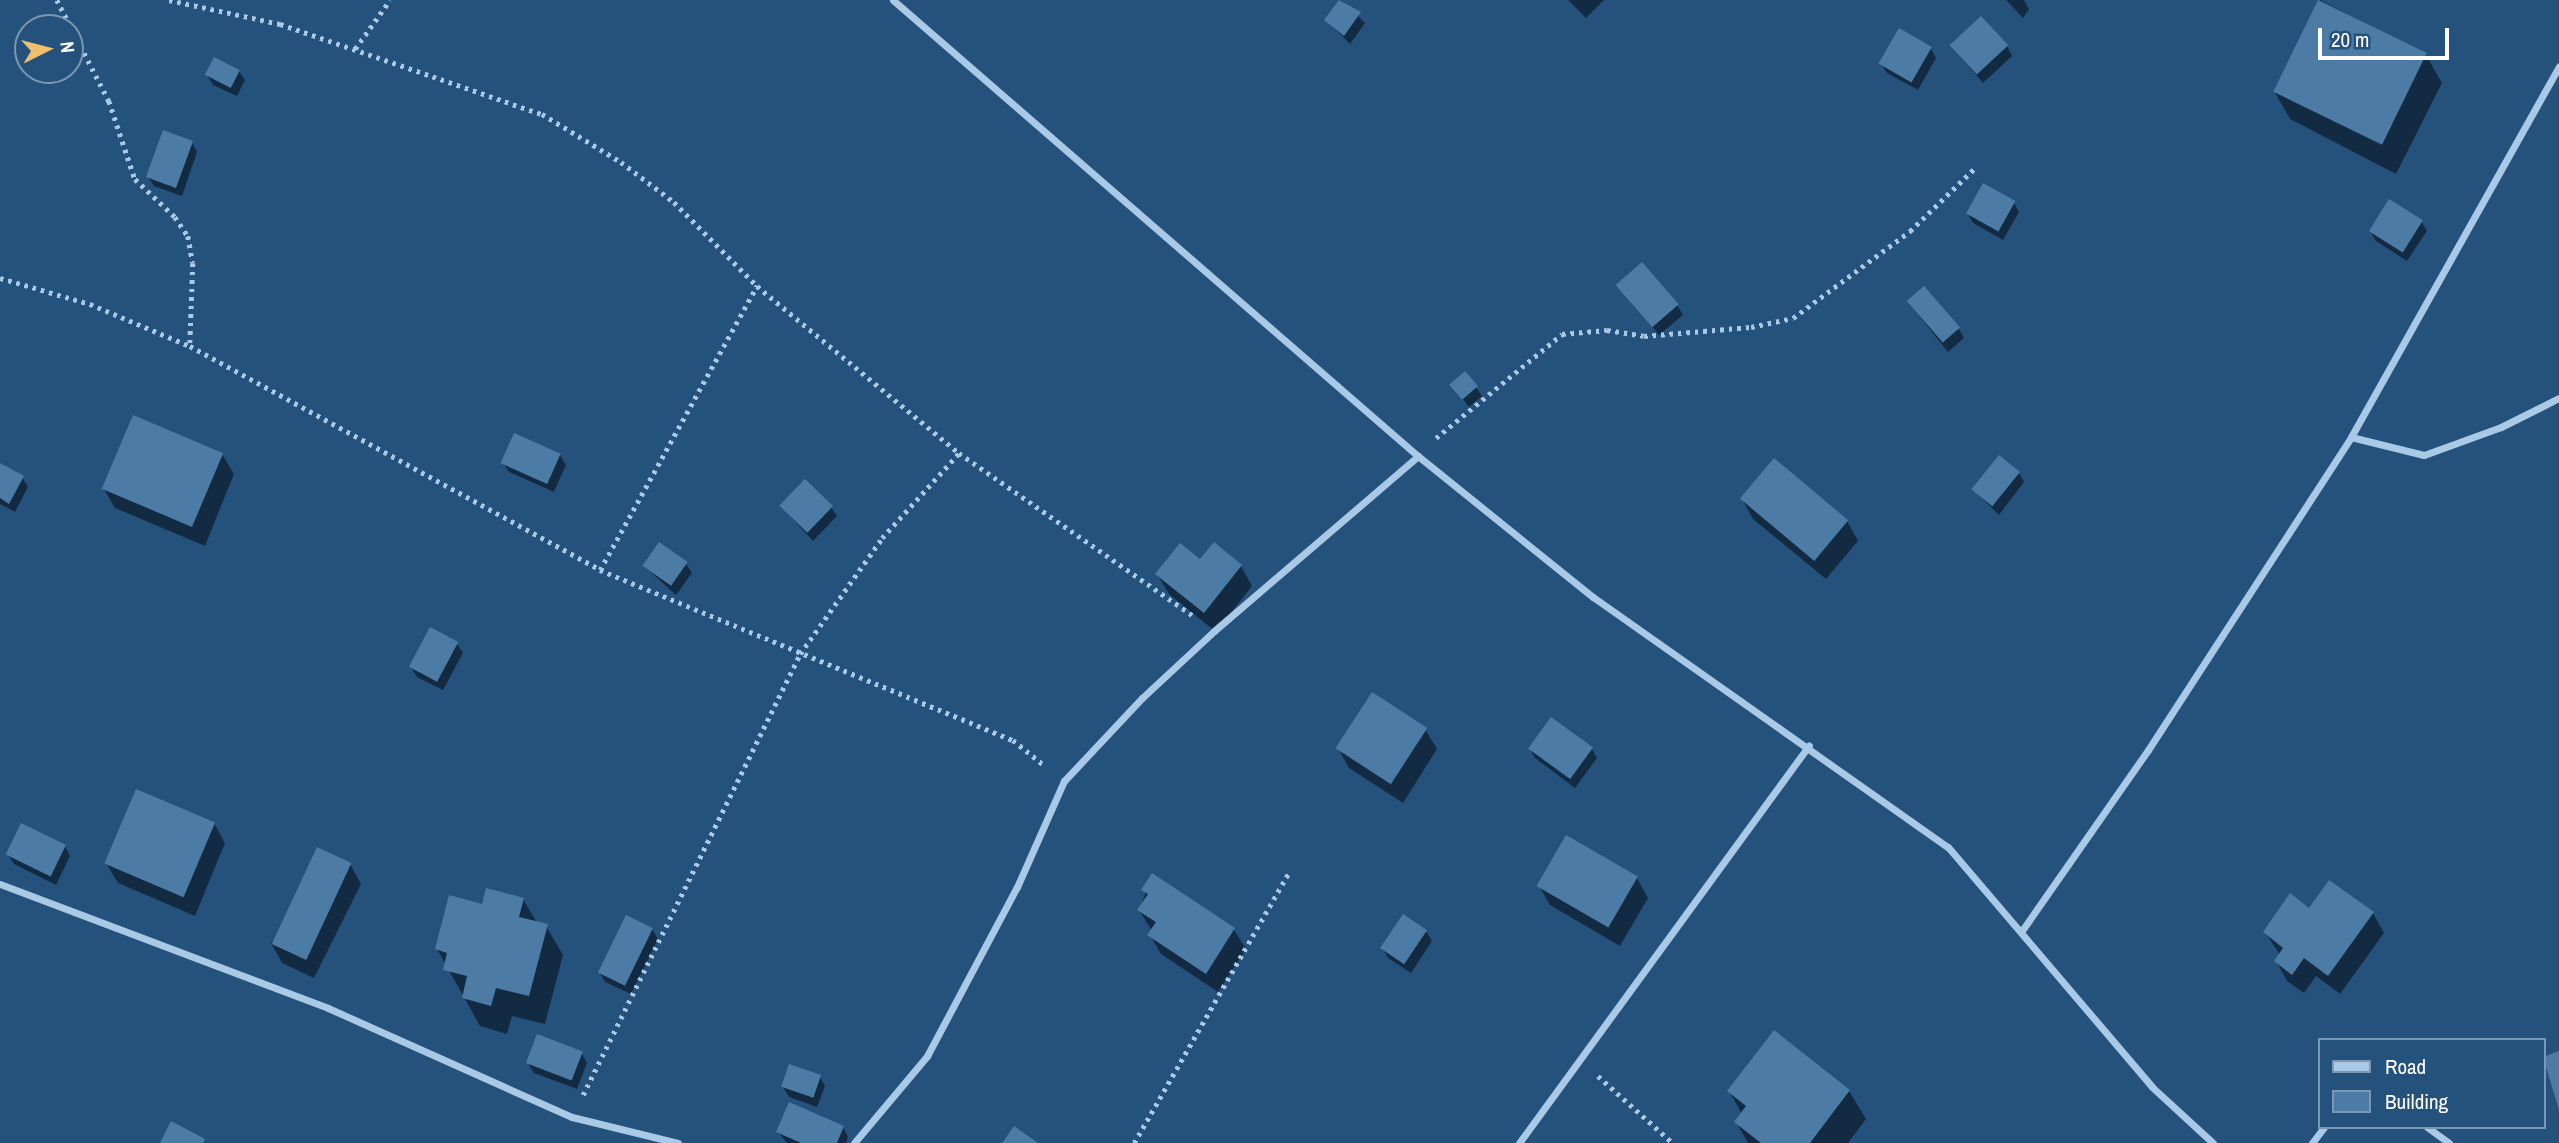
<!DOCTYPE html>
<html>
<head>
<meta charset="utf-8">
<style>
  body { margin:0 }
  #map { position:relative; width:2559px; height:1143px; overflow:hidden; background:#24527d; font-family:"Archivo Narrow",sans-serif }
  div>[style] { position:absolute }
  .shadow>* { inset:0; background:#0007 }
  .building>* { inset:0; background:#4c7ca6; transform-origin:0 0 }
  .path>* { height:4.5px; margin-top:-2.25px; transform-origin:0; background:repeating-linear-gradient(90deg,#a9c9e6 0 3.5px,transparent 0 8.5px) }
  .minor>* { height:7px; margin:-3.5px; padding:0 3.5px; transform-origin:3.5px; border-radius:3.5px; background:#a9c9e6 }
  span { translate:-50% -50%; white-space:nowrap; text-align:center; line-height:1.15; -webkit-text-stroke:5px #24527d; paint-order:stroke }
  .legend { position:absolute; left:2318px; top:1038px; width:228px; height:91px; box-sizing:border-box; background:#24527d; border:2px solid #7c97b1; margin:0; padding:9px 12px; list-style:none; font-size:21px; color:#fff }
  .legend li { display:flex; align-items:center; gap:14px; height:35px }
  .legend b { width:35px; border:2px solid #7c97b1 }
  .north { position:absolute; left:14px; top:14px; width:70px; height:70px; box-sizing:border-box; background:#24527d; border:2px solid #7c97b1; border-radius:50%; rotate:84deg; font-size:19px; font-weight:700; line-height:28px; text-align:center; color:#fff }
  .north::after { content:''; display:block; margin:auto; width:24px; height:32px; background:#f0bf6c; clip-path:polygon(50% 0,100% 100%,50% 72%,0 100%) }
  .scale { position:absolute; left:2318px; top:28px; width:131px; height:32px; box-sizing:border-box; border:4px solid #fff; border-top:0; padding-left:9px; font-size:21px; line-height:24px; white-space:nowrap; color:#fff; -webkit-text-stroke:5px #24527d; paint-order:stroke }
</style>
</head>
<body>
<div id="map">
  <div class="shadow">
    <i style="clip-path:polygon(1341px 0,1365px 23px,1350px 44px,1326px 20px)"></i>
    <i style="clip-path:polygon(1568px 0,1604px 0,1586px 18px)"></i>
    <i style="clip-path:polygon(2006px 0,2024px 0,2029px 9px,2023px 18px)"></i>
    <i style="clip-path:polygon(2320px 0,2426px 55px,2442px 83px,2396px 174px,2290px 119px,2274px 91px)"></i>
    <i style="clip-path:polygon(1951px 46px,2007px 46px,2012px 56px,1983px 83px)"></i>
    <i style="clip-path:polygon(1931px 49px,1936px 58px,1918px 90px,1887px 73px,1881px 64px)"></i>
    <i style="clip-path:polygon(239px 71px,245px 80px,237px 96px,213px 85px,207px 75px)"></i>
    <i style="clip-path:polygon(192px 142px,197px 152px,182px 196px,154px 186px,148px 177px)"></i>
    <i style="clip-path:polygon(2014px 203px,2019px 212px,2003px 240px,1973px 223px,1967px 213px)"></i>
    <i style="clip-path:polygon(2421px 221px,2427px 231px,2407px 261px,2376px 241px,2370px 231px)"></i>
    <i style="clip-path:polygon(1618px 285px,1677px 305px,1683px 315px,1659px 335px)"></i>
    <i style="clip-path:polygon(1908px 302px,1959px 329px,1964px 338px,1948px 352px)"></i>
    <i style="clip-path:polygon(1452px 385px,1476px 387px,1482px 396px,1469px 407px)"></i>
    <i style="clip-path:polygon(222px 454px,234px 474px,205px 546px,115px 508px,104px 489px)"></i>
    <i style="clip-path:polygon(560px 455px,566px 465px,554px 492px,509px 472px,503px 463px)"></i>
    <i style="clip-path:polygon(0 465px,22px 477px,28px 487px,15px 512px,0 504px)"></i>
    <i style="clip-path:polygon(2019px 473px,2024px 482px,1999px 515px,1975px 491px)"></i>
    <i style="clip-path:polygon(1742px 499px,1847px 521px,1858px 541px,1826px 579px,1753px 519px)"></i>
    <i style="clip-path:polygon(781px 506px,831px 507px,837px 516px,813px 541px)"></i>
    <i style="clip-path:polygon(1201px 562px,1241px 566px,1252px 586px,1216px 632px,1169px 594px,1157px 574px)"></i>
    <i style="clip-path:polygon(686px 564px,692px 573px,676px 595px,644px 566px)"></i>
    <i style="clip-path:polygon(457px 644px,463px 653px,443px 690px,417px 677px,411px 667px)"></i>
    <i style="clip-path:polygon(1425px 729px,1437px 749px,1403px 803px,1349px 768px,1338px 748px)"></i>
    <i style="clip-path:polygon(1530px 749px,1592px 749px,1597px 758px,1575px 788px,1535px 758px)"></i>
    <i style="clip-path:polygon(214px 823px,225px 843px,195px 916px,118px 883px,106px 863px)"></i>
    <i style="clip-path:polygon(65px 846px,70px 856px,56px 885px,14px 864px,8px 855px)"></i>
    <i style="clip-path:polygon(350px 864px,361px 884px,314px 978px,282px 963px,271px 943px)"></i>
    <i style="clip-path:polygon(1152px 876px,1234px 930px,1246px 949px,1218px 992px,1161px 954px,1150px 935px,1152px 931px,1139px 910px)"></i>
    <i style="clip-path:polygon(1637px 878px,1648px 898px,1620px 946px,1550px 905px,1539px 886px)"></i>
    <i style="clip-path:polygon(523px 899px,537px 923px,546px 926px,563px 955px,545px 1024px,512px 1016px,507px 1034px,480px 1026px,437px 949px,483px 906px)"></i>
    <i style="clip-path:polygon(2373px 913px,2384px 933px,2340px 994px,2316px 976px,2304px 993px,2287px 981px,2276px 961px,2280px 955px,2265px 932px)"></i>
    <i style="clip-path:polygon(652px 929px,658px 939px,631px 994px,605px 982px,600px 973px)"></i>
    <i style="clip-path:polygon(1426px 931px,1432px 941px,1411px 973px,1388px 958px,1383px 949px)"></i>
    <i style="clip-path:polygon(582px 1054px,587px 1063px,577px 1089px,534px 1073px,528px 1063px)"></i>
    <i style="clip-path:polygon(820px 1077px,825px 1086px,817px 1107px,789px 1097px,783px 1087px)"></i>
    <i style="clip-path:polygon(1729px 1091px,1849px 1091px,1866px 1119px,1848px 1143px,1748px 1143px,1736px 1122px,1742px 1114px)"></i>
    <i style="clip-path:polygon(843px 1127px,848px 1137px,846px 1143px,787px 1143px,778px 1132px)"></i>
  </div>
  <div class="building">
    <i style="clip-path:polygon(1339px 0,1361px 12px,1344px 36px,1324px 20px)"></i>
    <i style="left:2318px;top:0;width:121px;height:102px;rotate:26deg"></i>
    <i style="left:1981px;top:16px;width:40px;height:43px;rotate:47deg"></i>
    <i style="left:1899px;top:28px;width:38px;height:41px;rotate:30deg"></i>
    <i style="left:214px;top:57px;width:29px;height:20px;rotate:27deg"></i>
    <i style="left:163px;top:130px;width:32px;height:50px;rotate:20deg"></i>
    <i style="left:1983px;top:183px;width:37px;height:35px;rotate:29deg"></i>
    <i style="left:2389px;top:199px;width:40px;height:38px;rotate:32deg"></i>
    <i style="left:1642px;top:262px;width:56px;height:35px;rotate:49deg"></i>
    <i style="left:1924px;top:286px;width:55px;height:23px;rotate:49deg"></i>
    <i style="left:1465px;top:371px;width:20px;height:21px;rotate:49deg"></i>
    <i style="left:133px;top:415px;width:98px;height:80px;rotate:23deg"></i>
    <i style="left:514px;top:433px;width:51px;height:33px;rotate:24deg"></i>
    <i style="left:1999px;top:455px;width:27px;height:44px;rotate:39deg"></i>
    <i style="left:1774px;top:458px;width:97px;height:53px;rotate:40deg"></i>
    <i style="clip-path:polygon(0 463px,24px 476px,9px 504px,0 498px)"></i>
    <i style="left:805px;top:479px;width:39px;height:37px;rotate:44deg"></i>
    <i style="left:659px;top:542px;width:35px;height:29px;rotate:35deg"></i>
    <i style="clip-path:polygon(1214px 542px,1242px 565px,1204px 613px,1155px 574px,1180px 543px,1200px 559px)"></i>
    <i style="left:430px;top:627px;width:32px;height:45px;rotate:28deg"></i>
    <i style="left:1372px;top:692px;width:66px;height:67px;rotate:33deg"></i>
    <i style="left:1551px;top:717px;width:52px;height:39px;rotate:36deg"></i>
    <i style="left:136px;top:789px;width:86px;height:81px;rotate:23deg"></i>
    <i style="left:21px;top:823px;width:50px;height:35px;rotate:26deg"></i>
    <i style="left:1566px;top:835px;width:83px;height:59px;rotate:30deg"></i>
    <i style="left:317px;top:847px;width:38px;height:107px;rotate:25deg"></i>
    <i style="clip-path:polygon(1152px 873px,1235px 928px,1206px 974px,1147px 935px,1156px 922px,1137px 910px,1148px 894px,1141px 890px)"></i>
    <i style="clip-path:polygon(2329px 880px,2374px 912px,2328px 976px,2304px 958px,2292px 975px,2274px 961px,2283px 948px,2263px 932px,2290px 893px,2309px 908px)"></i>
    <i style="clip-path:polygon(486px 888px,524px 898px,519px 917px,548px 924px,529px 996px,496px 988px,491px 1006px,462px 998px,467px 976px,443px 970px,447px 953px,435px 949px,449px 895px,482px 904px)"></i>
    <i style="left:1403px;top:914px;width:29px;height:41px;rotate:34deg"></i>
    <i style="left:626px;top:915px;width:30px;height:64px;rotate:26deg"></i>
    <i style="clip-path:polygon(1774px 1030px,1850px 1090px,1810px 1143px,1761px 1143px,1734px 1122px,1746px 1106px,1727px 1091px)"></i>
    <i style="left:537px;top:1034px;width:49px;height:31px;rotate:21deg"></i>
    <i style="clip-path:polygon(2559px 1051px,2559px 1110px,2543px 1057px)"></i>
    <i style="left:789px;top:1064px;width:34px;height:24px;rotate:19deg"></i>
    <i style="clip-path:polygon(789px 1102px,844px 1126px,837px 1143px,801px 1143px,776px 1132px)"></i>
    <i style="clip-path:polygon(171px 1121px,205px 1139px,203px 1143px,160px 1143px)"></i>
    <i style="clip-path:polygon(1014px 1126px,1038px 1143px,1002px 1143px)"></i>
  </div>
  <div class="path">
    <i style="left:57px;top:0;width:114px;rotate:62.8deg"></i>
    <i style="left:109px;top:101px;width:82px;rotate:71.6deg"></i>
    <i style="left:135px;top:179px;width:55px;rotate:43.5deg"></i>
    <i style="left:175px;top:217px;width:23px;rotate:56deg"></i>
    <i style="left:188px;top:236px;width:27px;rotate:80deg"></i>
    <i style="left:193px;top:263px;width:83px;rotate:92.1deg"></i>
    <i style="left:169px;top:0;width:114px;rotate:12.2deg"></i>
    <i style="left:280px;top:24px;width:277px;rotate:19deg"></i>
    <i style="left:542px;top:114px;width:92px;rotate:31.3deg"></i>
    <i style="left:621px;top:162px;width:66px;rotate:37deg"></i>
    <i style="left:674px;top:202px;width:118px;rotate:45.3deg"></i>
    <i style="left:757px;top:286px;width:262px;rotate:39.6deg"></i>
    <i style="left:959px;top:453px;width:284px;rotate:34.8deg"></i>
    <i style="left:355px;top:49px;width:60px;rotate:-54.5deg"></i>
    <i style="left:0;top:278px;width:94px;rotate:16.1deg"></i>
    <i style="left:90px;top:304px;width:108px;rotate:22.8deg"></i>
    <i style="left:190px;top:346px;width:467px;rotate:28.6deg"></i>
    <i style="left:600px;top:570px;width:447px;rotate:22.4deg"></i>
    <i style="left:1013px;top:740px;width:41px;rotate:39.1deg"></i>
    <i style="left:1436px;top:438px;width:163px;rotate:-39.5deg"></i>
    <i style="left:1562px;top:334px;width:45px;rotate:-5.1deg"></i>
    <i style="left:1607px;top:330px;width:37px;rotate:9deg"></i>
    <i style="left:1644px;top:336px;width:107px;rotate:-4.8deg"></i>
    <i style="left:1751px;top:327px;width:43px;rotate:-12.1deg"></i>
    <i style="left:1793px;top:318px;width:146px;rotate:-36.6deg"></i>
    <i style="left:1910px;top:231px;width:92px;rotate:-44.1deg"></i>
    <i style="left:600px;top:570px;width:325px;rotate:-61.1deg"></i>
    <i style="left:1598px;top:1076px;width:101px;rotate:41.8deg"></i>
    <i style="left:583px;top:1095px;width:491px;rotate:-63.8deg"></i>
    <i style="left:800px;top:654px;width:142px;rotate:-54.7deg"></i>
    <i style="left:882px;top:538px;width:115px;rotate:-47.8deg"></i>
    <i style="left:1134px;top:1143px;width:312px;rotate:-60.2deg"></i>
  </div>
  <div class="minor">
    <i style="left:893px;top:0;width:695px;rotate:40.98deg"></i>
    <i style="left:1418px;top:456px;width:225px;rotate:38.9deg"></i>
    <i style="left:1593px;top:597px;width:434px;rotate:35.2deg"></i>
    <i style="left:1948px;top:847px;width:315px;rotate:49.6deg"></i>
    <i style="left:2152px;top:1087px;width:83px;rotate:42.6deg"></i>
    <i style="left:2351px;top:437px;width:75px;rotate:13.9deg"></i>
    <i style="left:2424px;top:455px;width:82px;rotate:-20deg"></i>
    <i style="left:2501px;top:427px;width:65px;rotate:-26.6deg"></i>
    <i style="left:0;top:884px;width:351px;rotate:20.7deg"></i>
    <i style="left:328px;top:1008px;width:267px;rotate:24.1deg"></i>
    <i style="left:572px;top:1117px;width:109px;rotate:13.8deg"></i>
    <i style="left:2021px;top:932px;width:222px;rotate:-55.1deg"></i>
    <i style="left:2148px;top:750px;width:373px;rotate:-57deg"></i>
    <i style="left:2351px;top:437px;width:425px;rotate:-60.7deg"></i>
    <i style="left:2427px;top:1127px;width:27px;rotate:36deg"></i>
    <i style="left:854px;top:1143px;width:114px;rotate:-50deg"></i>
    <i style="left:927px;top:1056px;width:191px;rotate:-62deg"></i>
    <i style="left:1017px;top:887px;width:116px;rotate:-66.1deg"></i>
    <i style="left:1064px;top:781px;width:114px;rotate:-46.8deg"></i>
    <i style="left:1142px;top:698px;width:98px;rotate:-42.9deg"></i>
    <i style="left:1214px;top:631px;width:269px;rotate:-40.6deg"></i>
    <i style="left:1519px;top:1143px;width:492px;rotate:-53.9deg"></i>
    <i style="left:2312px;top:1143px;width:20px;rotate:-53deg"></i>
  </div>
  <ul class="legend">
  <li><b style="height:9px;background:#a9c9e6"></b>Road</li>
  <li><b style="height:19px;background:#4c7ca6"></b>Building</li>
  </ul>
  <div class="north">N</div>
  <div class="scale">20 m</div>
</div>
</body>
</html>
